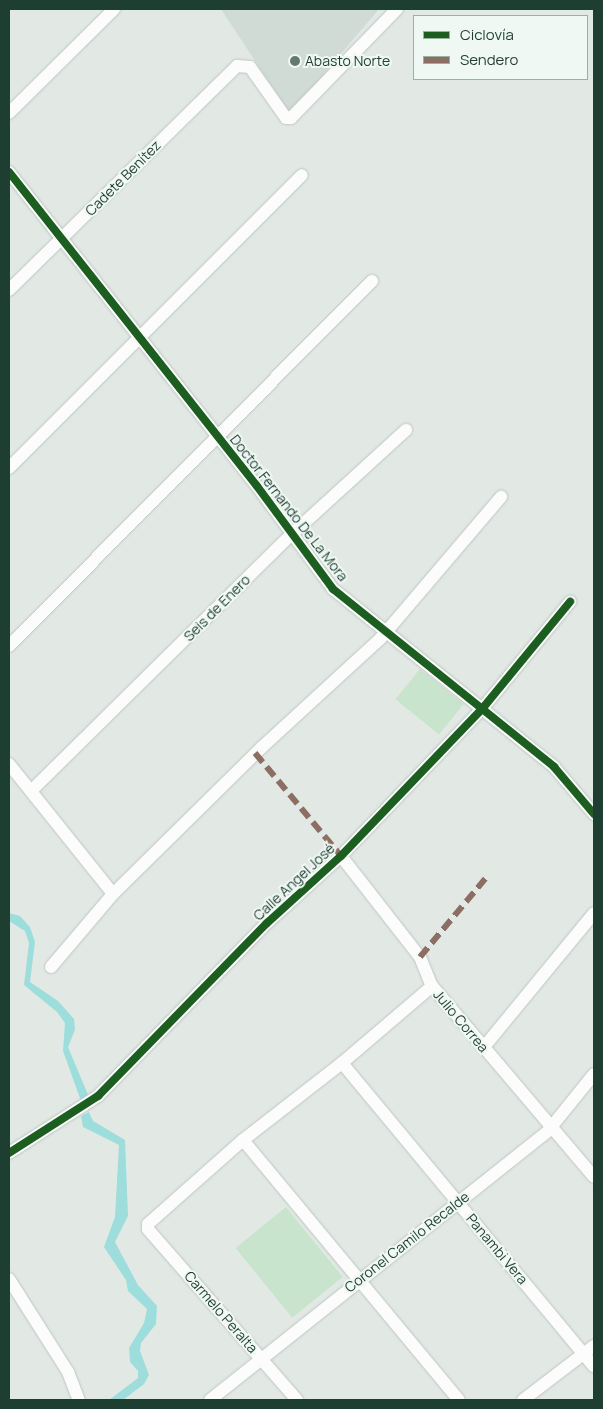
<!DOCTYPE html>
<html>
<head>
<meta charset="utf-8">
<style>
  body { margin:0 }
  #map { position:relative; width:603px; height:1409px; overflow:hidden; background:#e2e9e5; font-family:Manrope,sans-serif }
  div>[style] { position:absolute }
  .built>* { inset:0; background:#cfdbd4 }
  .green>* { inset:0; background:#c9e4cd; transform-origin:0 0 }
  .water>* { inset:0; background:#9ddddc }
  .roads { filter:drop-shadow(0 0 1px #bfc6c2) drop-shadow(0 0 1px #bfc6c2) }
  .street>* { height:12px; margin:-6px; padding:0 6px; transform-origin:6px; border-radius:6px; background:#fbfcfb }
  .quiet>* { height:6px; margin-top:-3px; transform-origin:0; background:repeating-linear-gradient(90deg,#8d6e63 0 12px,transparent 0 18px) }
  .cycleway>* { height:8px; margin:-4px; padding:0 4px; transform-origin:4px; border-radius:4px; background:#1b5e20 }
  .dots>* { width:14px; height:14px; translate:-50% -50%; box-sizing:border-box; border:2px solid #f0f8f3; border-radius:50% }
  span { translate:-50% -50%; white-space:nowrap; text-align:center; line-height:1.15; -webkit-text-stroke:4px #f0f8f3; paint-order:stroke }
  .poi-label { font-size:14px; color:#1e3e31 }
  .left { translate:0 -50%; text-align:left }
  .street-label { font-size:14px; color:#1e3e31 }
  .frame { position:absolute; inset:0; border:10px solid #1e3e31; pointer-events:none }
  .legend { position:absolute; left:413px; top:15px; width:175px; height:65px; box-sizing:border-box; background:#f0f8f3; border:1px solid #9caea5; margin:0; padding:6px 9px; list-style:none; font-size:15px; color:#1e3e31 }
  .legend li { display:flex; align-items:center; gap:10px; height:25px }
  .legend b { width:25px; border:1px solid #9caea5 }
</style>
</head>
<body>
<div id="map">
  <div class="built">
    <i style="clip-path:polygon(221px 9px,379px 9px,290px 114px)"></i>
  </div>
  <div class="green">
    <i style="left:420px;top:669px;width:56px;height:39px;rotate:39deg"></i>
    <i style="left:286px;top:1207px;width:90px;height:65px;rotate:51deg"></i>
  </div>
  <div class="water">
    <i style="clip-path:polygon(9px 913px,20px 916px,30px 927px,35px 942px,30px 982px,58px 1001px,74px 1019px,75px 1030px,68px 1047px,89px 1097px,81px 1101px,63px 1051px,65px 1023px,57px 1012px,24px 985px,29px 943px,25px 931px,9px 921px)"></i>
    <i style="clip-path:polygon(89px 1112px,93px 1121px,125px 1140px,128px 1216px,115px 1242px,138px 1285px,157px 1306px,156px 1324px,141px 1343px,140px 1351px,149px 1375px,144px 1384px,123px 1400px,109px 1400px,138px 1378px,138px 1371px,130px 1362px,129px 1348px,144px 1323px,147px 1309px,128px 1291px,126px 1280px,104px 1247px,115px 1217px,119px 1145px,83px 1127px,81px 1116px)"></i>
  </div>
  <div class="roads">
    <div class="street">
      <i style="left:9px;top:113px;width:148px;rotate:-44.7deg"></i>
      <i style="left:9px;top:172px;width:400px;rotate:51.7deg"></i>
      <i style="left:257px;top:486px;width:128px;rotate:53.6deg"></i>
      <i style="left:333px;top:589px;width:284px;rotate:38.8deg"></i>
      <i style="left:554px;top:767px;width:62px;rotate:49.6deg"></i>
      <i style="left:9px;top:290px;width:320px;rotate:-44.5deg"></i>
      <i style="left:237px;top:66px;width:13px;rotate:4deg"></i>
      <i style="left:250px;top:67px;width:62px;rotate:54.8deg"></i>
      <i style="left:286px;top:118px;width:5px"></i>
      <i style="left:291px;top:118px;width:152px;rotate:-45.8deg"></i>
      <i style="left:9px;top:468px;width:414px;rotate:-45deg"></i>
      <i style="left:9px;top:646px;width:515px;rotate:-45.16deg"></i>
      <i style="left:9px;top:764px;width:166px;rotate:51.3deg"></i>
      <i style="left:31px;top:791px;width:365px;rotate:-44.6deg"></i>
      <i style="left:291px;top:535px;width:156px;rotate:-42.4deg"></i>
      <i style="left:341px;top:856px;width:128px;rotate:52deg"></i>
      <i style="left:420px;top:957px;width:31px;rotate:68deg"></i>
      <i style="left:432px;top:986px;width:250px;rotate:49.7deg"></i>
      <i style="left:51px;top:967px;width:96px;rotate:-49.7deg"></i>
      <i style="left:113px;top:894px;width:209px;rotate:-44.6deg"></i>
      <i style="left:262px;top:747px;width:160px;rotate:-42.5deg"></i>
      <i style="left:380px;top:639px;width:187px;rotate:-49.6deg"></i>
      <i style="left:484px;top:1047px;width:173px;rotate:-50.6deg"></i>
      <i style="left:342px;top:1063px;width:394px;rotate:50.3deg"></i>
      <i style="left:243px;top:1140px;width:338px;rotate:50.3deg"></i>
      <i style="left:9px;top:1153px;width:106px;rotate:-32.6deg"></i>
      <i style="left:98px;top:1096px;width:242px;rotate:-45.7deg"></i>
      <i style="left:267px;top:923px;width:100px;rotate:-42.2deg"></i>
      <i style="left:341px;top:856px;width:204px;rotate:-46.2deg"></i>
      <i style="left:482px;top:709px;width:139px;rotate:-50.6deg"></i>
      <i style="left:9px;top:1279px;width:110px;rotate:57.6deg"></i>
      <i style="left:68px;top:1372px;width:30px;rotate:69deg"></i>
      <i style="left:210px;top:1400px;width:432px;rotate:-38.5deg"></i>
      <i style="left:548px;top:1131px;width:73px;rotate:-51.1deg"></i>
      <i style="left:297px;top:1400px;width:227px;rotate:-131.1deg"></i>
      <i style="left:148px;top:1229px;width:5px;rotate:-90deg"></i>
      <i style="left:148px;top:1224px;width:127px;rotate:-41.5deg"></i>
      <i style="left:243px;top:1140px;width:125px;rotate:-37.9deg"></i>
      <i style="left:342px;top:1063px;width:118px;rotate:-40.5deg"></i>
      <i style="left:523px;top:1400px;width:89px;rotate:-37.3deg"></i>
    </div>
  </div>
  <div class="quiet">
    <i style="left:255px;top:753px;width:134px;rotate:50.1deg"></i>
    <i style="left:420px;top:957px;width:102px;rotate:-50.2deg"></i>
  </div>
  <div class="cycleway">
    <i style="left:9px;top:172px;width:400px;rotate:51.7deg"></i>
    <i style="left:257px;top:486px;width:128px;rotate:53.6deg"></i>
    <i style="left:333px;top:589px;width:284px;rotate:38.8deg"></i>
    <i style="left:554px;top:767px;width:62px;rotate:49.6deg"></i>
    <i style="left:9px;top:1153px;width:106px;rotate:-32.6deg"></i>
    <i style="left:98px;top:1096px;width:242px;rotate:-45.7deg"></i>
    <i style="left:267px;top:923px;width:100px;rotate:-42.2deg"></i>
    <i style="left:341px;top:856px;width:204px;rotate:-46.2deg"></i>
    <i style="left:482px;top:709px;width:139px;rotate:-50.6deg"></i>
  </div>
  <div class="dots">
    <i style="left:295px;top:61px;background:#637a70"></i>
  </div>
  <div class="poi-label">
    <span class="left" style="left:305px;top:61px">Abasto Norte</span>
  </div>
  <div class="street-label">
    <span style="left:123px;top:178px;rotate:-45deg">Cadete Benítez</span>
    <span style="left:289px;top:508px;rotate:52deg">Doctor Fernando De La Mora</span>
    <span style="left:217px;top:608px;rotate:-45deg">Seis de Enero</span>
    <span style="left:294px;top:882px;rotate:-43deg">Calle Angel José</span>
    <span style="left:461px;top:1021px;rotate:50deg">Julio Correa</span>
    <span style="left:407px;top:1242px;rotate:-38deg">Coronel Camilo Recalde</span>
    <span style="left:497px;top:1249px;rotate:50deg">Panambi Vera</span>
    <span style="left:221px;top:1312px;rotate:49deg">Carmelo Peralta</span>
  </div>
  <div class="frame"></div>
  <ul class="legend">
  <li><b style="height:6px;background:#1b5e20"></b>Ciclovía</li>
  <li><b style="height:6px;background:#8d6e63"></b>Sendero</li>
  </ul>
</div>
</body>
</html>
